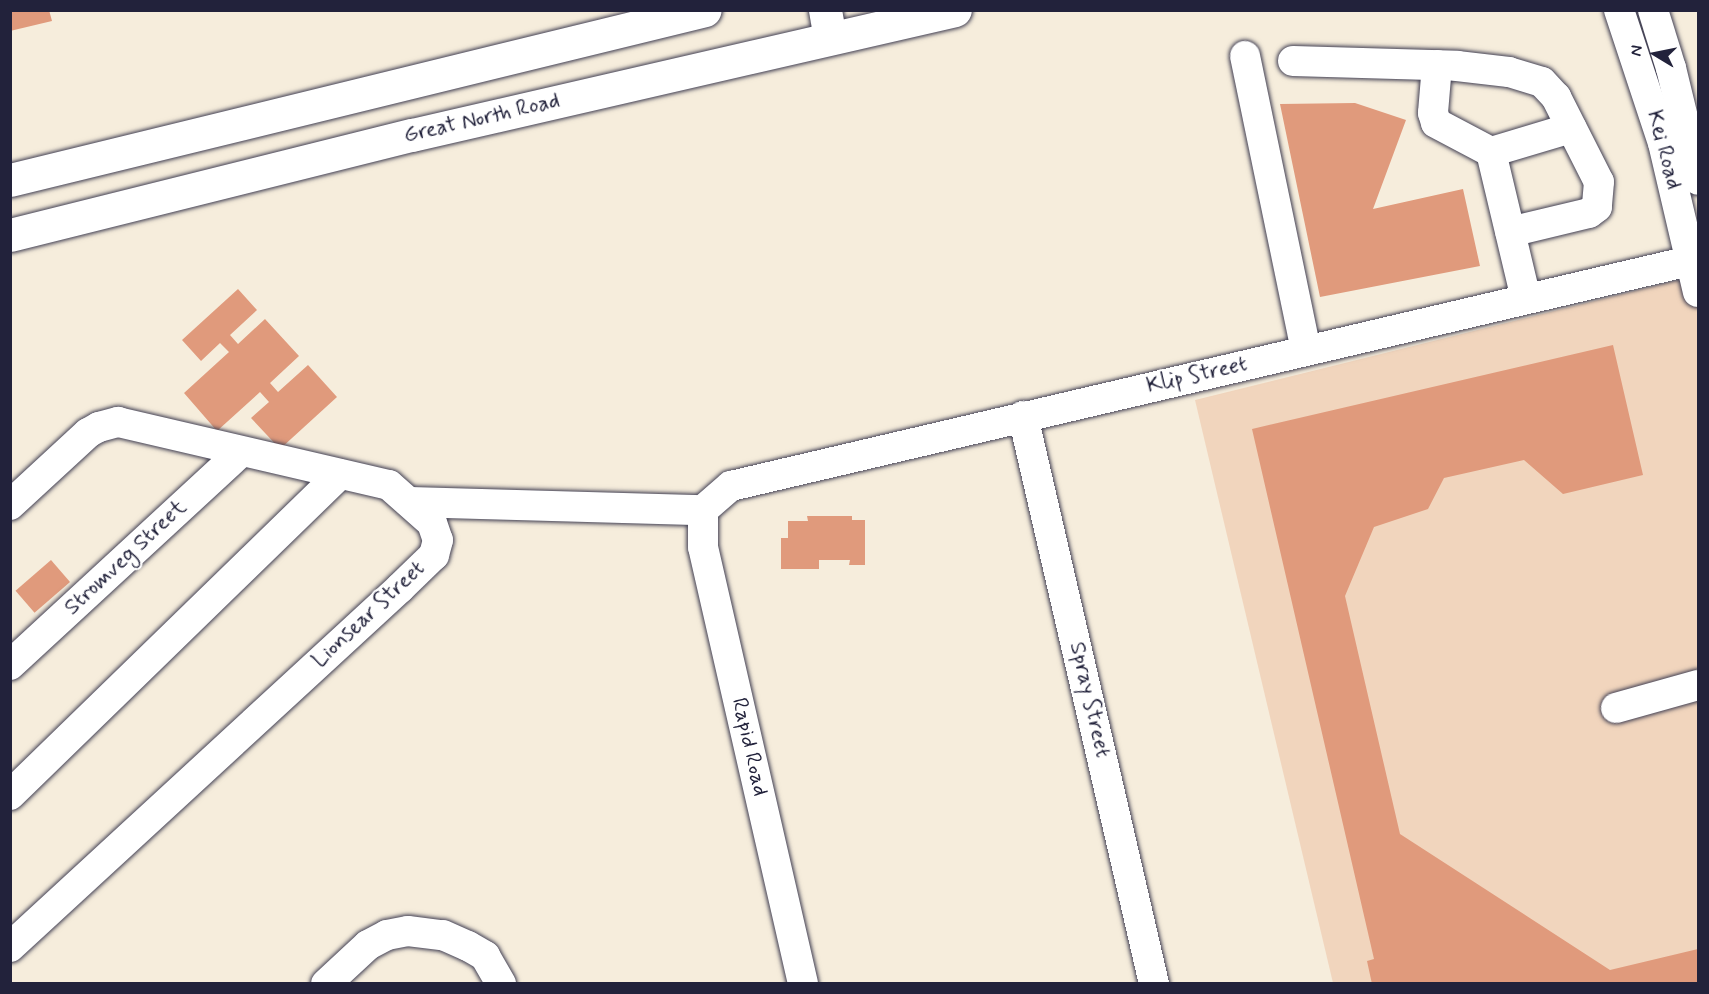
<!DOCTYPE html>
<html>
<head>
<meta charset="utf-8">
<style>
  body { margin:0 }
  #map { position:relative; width:1709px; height:994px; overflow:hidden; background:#f6eddc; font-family:Mynerve,sans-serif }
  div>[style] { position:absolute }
  .built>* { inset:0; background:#f1d5bd }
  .building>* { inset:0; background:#e09a7c; transform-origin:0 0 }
  .roads { filter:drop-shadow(0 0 2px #424053) drop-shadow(0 0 2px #424053) }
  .minor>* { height:30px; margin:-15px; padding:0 15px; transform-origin:15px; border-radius:15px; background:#fff }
  .major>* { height:33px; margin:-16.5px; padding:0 16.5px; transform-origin:16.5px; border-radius:16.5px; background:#fff }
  span { translate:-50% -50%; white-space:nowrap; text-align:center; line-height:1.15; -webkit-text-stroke:4.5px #fff; paint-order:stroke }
  .street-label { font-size:22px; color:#22223b }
  .frame { position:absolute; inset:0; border:12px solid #22223b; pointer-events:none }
  .north { position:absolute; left:1625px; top:24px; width:60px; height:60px; -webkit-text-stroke:4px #fff; paint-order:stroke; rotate:280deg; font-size:16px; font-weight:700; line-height:24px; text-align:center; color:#22223b }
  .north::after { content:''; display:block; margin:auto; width:21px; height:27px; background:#22223b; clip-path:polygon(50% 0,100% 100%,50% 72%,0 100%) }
</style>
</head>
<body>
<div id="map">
  <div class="built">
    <i style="clip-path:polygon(1691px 277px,1698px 310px,1698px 983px,1333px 983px,1195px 400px)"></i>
  </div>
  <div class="building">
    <i style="clip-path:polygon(10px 10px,49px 10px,52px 21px,10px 31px)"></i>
    <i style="clip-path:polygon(1355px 103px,1406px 120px,1373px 209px,1463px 189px,1480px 266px,1320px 297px,1280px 104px)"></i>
    <i style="clip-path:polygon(238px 289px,257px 310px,230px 335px,238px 344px,265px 319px,299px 356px,270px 383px,278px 392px,308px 365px,337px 397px,280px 449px,251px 418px,269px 402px,260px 392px,217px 431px,184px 393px,229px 352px,220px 343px,201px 361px,182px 340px)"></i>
    <i style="clip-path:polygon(1613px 345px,1643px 475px,1563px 494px,1524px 460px,1444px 478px,1428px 509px,1374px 527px,1345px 596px,1400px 834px,1610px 970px,1698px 949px,1698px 984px,1372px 984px,1367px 961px,1374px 959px,1252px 429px)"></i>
    <i style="clip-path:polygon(807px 516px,852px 516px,852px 520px,865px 520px,865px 565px,849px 565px,850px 560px,819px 560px,819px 569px,781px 569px,781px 538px,788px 538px,788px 521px,808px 521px)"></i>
    <i style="left:51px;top:560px;width:29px;height:47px;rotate:49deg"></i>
  </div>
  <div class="roads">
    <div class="minor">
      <i style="left:1619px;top:10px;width:140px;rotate:71.7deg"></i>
      <i style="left:1663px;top:143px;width:153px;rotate:76.8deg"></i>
      <i style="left:1653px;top:10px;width:61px;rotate:72.8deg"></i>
      <i style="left:1671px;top:68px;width:115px;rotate:76.4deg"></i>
      <i style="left:1245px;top:56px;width:300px;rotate:78.3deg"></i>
      <i style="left:1293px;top:61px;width:164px;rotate:1.7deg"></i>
      <i style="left:1457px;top:66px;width:52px;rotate:6.6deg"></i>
      <i style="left:1509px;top:72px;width:34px;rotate:17deg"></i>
      <i style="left:1542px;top:82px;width:21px;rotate:47deg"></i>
      <i style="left:1556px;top:97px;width:95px;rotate:63.2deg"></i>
      <i style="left:1599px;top:182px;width:25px;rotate:95deg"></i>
      <i style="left:1597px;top:207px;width:10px;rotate:143deg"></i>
      <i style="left:1589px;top:213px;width:81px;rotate:166.5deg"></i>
      <i style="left:1437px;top:65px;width:48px;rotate:94.8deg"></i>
      <i style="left:1433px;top:113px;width:10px;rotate:73deg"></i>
      <i style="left:1436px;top:123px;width:62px;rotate:27.8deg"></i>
      <i style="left:1491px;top:152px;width:151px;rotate:76.6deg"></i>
      <i style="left:1491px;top:152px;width:84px;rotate:-16.7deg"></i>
      <i style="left:1023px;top:416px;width:583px;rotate:77.01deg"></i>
      <i style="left:410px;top:502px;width:293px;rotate:1.6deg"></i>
      <i style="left:10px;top:505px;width:106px;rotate:-42.7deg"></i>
      <i style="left:88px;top:433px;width:13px;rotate:-29deg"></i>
      <i style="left:99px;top:427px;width:20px;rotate:-15deg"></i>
      <i style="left:118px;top:422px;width:278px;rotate:13.1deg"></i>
      <i style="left:389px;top:485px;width:57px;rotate:41.5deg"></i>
      <i style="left:432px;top:523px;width:18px;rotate:71deg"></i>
      <i style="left:438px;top:540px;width:16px;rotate:105deg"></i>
      <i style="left:434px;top:555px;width:47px;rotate:135.9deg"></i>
      <i style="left:400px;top:588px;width:530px;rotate:137.37deg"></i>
      <i style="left:703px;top:510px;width:37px;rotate:-41deg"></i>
      <i style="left:731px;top:486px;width:993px;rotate:-13.21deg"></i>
      <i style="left:703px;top:510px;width:37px;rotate:90deg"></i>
      <i style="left:703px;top:547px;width:448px;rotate:77.1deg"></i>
      <i style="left:10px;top:665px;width:314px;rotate:-42.7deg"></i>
      <i style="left:1616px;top:708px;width:85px;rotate:-15.7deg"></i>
      <i style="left:10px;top:795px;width:460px;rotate:-44.2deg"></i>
      <i style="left:326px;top:984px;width:57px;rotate:-42.9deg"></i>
      <i style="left:368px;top:945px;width:21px;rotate:-28deg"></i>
      <i style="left:387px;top:935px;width:21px;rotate:-11deg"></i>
      <i style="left:408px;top:931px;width:35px;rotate:7deg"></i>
      <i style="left:443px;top:935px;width:27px;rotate:24deg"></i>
      <i style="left:468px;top:946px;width:20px;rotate:30deg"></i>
      <i style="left:485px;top:956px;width:32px;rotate:60deg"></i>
    </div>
    <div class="major">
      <i style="left:825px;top:10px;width:27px;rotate:80deg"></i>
      <i style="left:10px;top:180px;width:715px;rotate:-13.74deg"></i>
      <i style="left:10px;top:235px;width:414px;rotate:-14deg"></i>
      <i style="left:412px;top:135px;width:557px;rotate:-12.96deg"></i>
    </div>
  </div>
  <div class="street-label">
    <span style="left:482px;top:119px;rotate:-13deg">Great North Road</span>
    <span style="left:1663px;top:150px;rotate:75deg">Kei Road</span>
    <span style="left:1197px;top:376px;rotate:-13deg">Klip Street</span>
    <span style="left:126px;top:558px;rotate:-43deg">Stromveg Street</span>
    <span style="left:369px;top:615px;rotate:-43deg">Lionsear Street</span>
    <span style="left:1089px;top:700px;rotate:77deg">Spray Street</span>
    <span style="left:749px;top:747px;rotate:77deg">Rapid Road</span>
  </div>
  <div class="frame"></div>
  <div class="north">N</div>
</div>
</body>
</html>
